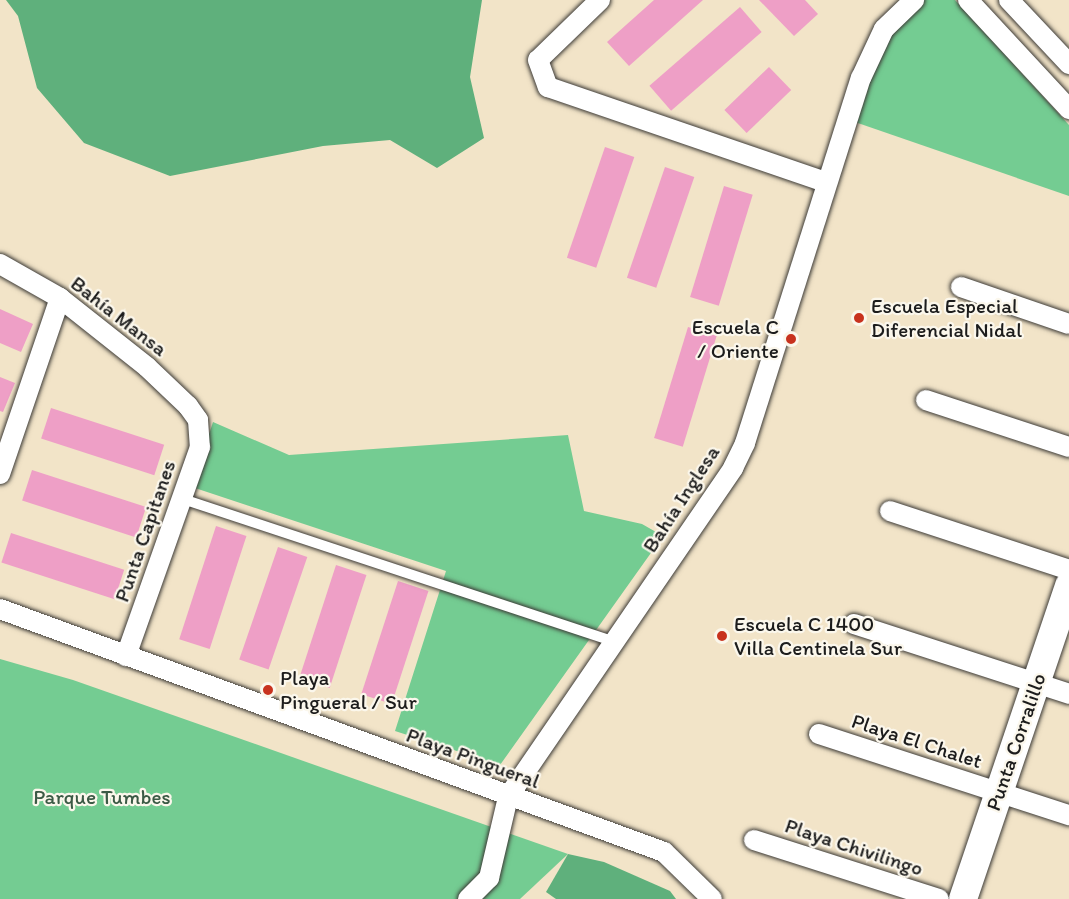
<!DOCTYPE html>
<html>
<head>
<meta charset="utf-8">
<style>
  body { margin:0 }
  #map { position:relative; width:1069px; height:899px; overflow:hidden; background:#f2e4c8; font-family:Itim,sans-serif }
  div>[style] { position:absolute }
  .green>* { inset:0; background:#74cc92 }
  .forest>* { inset:0; background:#5fb07c }
  .building>* { inset:0; background:#ee9fc6; transform-origin:0 0 }
  .roads { filter:drop-shadow(0 0 2px #3c3a36) drop-shadow(0 0 2px #3c3a36) }
  .lane>* { height:10px; margin:-5px; padding:0 5px; transform-origin:5px; border-radius:5px; background:#fff }
  .street>* { height:20px; margin:-10px; padding:0 10px; transform-origin:10px; border-radius:10px; background:#fff }
  .secondary>* { height:28px; margin:-14px; padding:0 14px; transform-origin:14px; border-radius:14px; background:#fff }
  .dots>* { width:16px; height:16px; translate:-50% -50%; box-sizing:border-box; border:3px solid #fbf7ec; border-radius:50% }
  span { translate:-50% -50%; white-space:nowrap; text-align:center; line-height:1.15; -webkit-text-stroke:4.5px #fbf7ec; paint-order:stroke }
  .poi-label { font-size:21px; color:#1c1c1c }
  .left { translate:0 -50%; text-align:left }
  .right { translate:-100% -50%; text-align:right }
  .street-label { font-size:21px; color:#1c1c1c }
  .park-label { font-size:21px; color:#3b5a45 }
</style>
</head>
<body>
<div id="map">
  <div class="green">
    <i style="clip-path:polygon(922px 0,955px 0,1069px 125px,1069px 196px,852px 121px,887px 31px)"></i>
    <i style="clip-path:polygon(213px 422px,289px 455px,568px 435px,584px 511px,642px 524px,663px 536px,500px 765px,395px 731px,446px 571px,192px 487px)"></i>
    <i style="clip-path:polygon(0 659px,73px 680px,568px 854px,520px 899px,0 899px)"></i>
  </div>
  <div class="forest">
    <i style="clip-path:polygon(6px 0,482px 0,470px 77px,484px 138px,437px 168px,390px 140px,323px 146px,170px 176px,84px 143px,37px 88px,18px 16px)"></i>
    <i style="clip-path:polygon(568px 854px,604px 862px,670px 891px,676px 899px,556px 899px,546px 892px)"></i>
  </div>
  <div class="building">
    <i style="clip-path:polygon(654px 0,703px 0,629px 66px,607px 42px)"></i>
    <i style="clip-path:polygon(759px 0,805px 0,818px 14px,794px 36px)"></i>
    <i style="left:740px;top:7px;width:33px;height:120px;rotate:49deg"></i>
    <i style="left:769px;top:67px;width:32px;height:62px;rotate:46deg"></i>
    <i style="left:605px;top:147px;width:31px;height:117px;rotate:19deg"></i>
    <i style="left:665px;top:167px;width:31px;height:117px;rotate:19deg"></i>
    <i style="left:724px;top:186px;width:30px;height:116px;rotate:17deg"></i>
    <i style="clip-path:polygon(0 309px,33px 324px,21px 352px,0 343px)"></i>
    <i style="left:688px;top:327px;width:30px;height:116px;rotate:17deg"></i>
    <i style="clip-path:polygon(0 377px,15px 383px,3px 412px,0 411px)"></i>
    <i style="left:51px;top:408px;width:119px;height:32px;rotate:18deg"></i>
    <i style="left:32px;top:470px;width:120px;height:32px;rotate:18deg"></i>
    <i style="left:216px;top:526px;width:32px;height:119px;rotate:18deg"></i>
    <i style="left:11px;top:533px;width:119px;height:31px;rotate:18deg"></i>
    <i style="left:278px;top:547px;width:31px;height:119px;rotate:19deg"></i>
    <i style="left:336px;top:565px;width:32px;height:119px;rotate:18deg"></i>
    <i style="left:398px;top:581px;width:32px;height:119px;rotate:18deg"></i>
  </div>
  <div class="roads">
    <div class="lane">
      <i style="left:183px;top:499px;width:455px;rotate:18.3deg"></i>
    </div>
    <div class="street">
      <i style="left:600px;top:0;width:86px;rotate:135.9deg"></i>
      <i style="left:538px;top:60px;width:29px;rotate:70deg"></i>
      <i style="left:548px;top:87px;width:294px;rotate:18.9deg"></i>
      <i style="left:968px;top:0;width:149px;rotate:47.2deg"></i>
      <i style="left:1009px;top:0;width:88px;rotate:46.8deg"></i>
      <i style="left:0;top:264px;width:69px;rotate:29.5deg"></i>
      <i style="left:60px;top:298px;width:111px;rotate:38.4deg"></i>
      <i style="left:147px;top:367px;width:57px;rotate:43.6deg"></i>
      <i style="left:188px;top:406px;width:17px;rotate:54deg"></i>
      <i style="left:198px;top:420px;width:27px;rotate:86deg"></i>
      <i style="left:200px;top:447px;width:222px;rotate:109.5deg"></i>
      <i style="left:961px;top:287px;width:114px;rotate:18.9deg"></i>
      <i style="left:926px;top:400px;width:151px;rotate:18.2deg"></i>
      <i style="left:0;top:474px;width:186px;rotate:-71.2deg"></i>
      <i style="left:890px;top:511px;width:188px;rotate:18.2deg"></i>
      <i style="left:0;top:609px;width:707px;rotate:20.1deg"></i>
      <i style="left:664px;top:852px;width:67px;rotate:44.4deg"></i>
      <i style="left:854px;top:624px;width:226px;rotate:18deg"></i>
      <i style="left:819px;top:734px;width:263px;rotate:18deg"></i>
      <i style="left:754px;top:840px;width:194px;rotate:17.7deg"></i>
      <i style="left:468px;top:899px;width:30px;rotate:-45deg"></i>
      <i style="left:489px;top:878px;width:83px;rotate:-76.8deg"></i>
      <i style="left:508px;top:797px;width:399px;rotate:-55.6deg"></i>
      <i style="left:733px;top:468px;width:28px;rotate:-64deg"></i>
      <i style="left:745px;top:443px;width:383px;rotate:-72.4deg"></i>
      <i style="left:861px;top:78px;width:54px;rotate:-64.9deg"></i>
      <i style="left:884px;top:29px;width:42px;rotate:-44deg"></i>
    </div>
    <div class="secondary">
      <i style="left:963px;top:899px;width:331px;rotate:-71.3deg"></i>
    </div>
  </div>
  <div class="dots">
    <i style="left:859px;top:318px;background:#c8321e"></i>
    <i style="left:791px;top:339px;background:#c8321e"></i>
    <i style="left:722px;top:636px;background:#c8321e"></i>
    <i style="left:268px;top:690px;background:#c8321e"></i>
  </div>
  <div class="poi-label">
    <span class="left" style="left:871px;top:318px">Escuela Especial<br>Diferencial Nidal</span>
    <span class="right" style="left:779px;top:339px">Escuela C<br>/ Oriente</span>
    <span class="left" style="left:734px;top:636px">Escuela C 1400<br>Villa Centinela Sur</span>
    <span class="left" style="left:280px;top:690px">Playa<br>Pingueral / Sur</span>
  </div>
  <div class="street-label">
    <span style="left:119px;top:316px;rotate:38deg">Bahía Mansa</span>
    <span style="left:681px;top:499px;rotate:-57deg">Bahía Inglesa</span>
    <span style="left:145px;top:531px;rotate:-71deg">Punta Capitanes</span>
    <span style="left:917px;top:741px;rotate:18deg">Playa El Chalet</span>
    <span style="left:1016px;top:742px;rotate:-71deg">Punta Corralillo</span>
    <span style="left:473px;top:758px;rotate:20deg">Playa Pingueral</span>
    <span style="left:854px;top:847px;rotate:18deg">Playa Chivilingo</span>
  </div>
  <div class="park-label">
    <span style="left:102px;top:797px">Parque Tumbes</span>
  </div>
</div>
</body>
</html>
